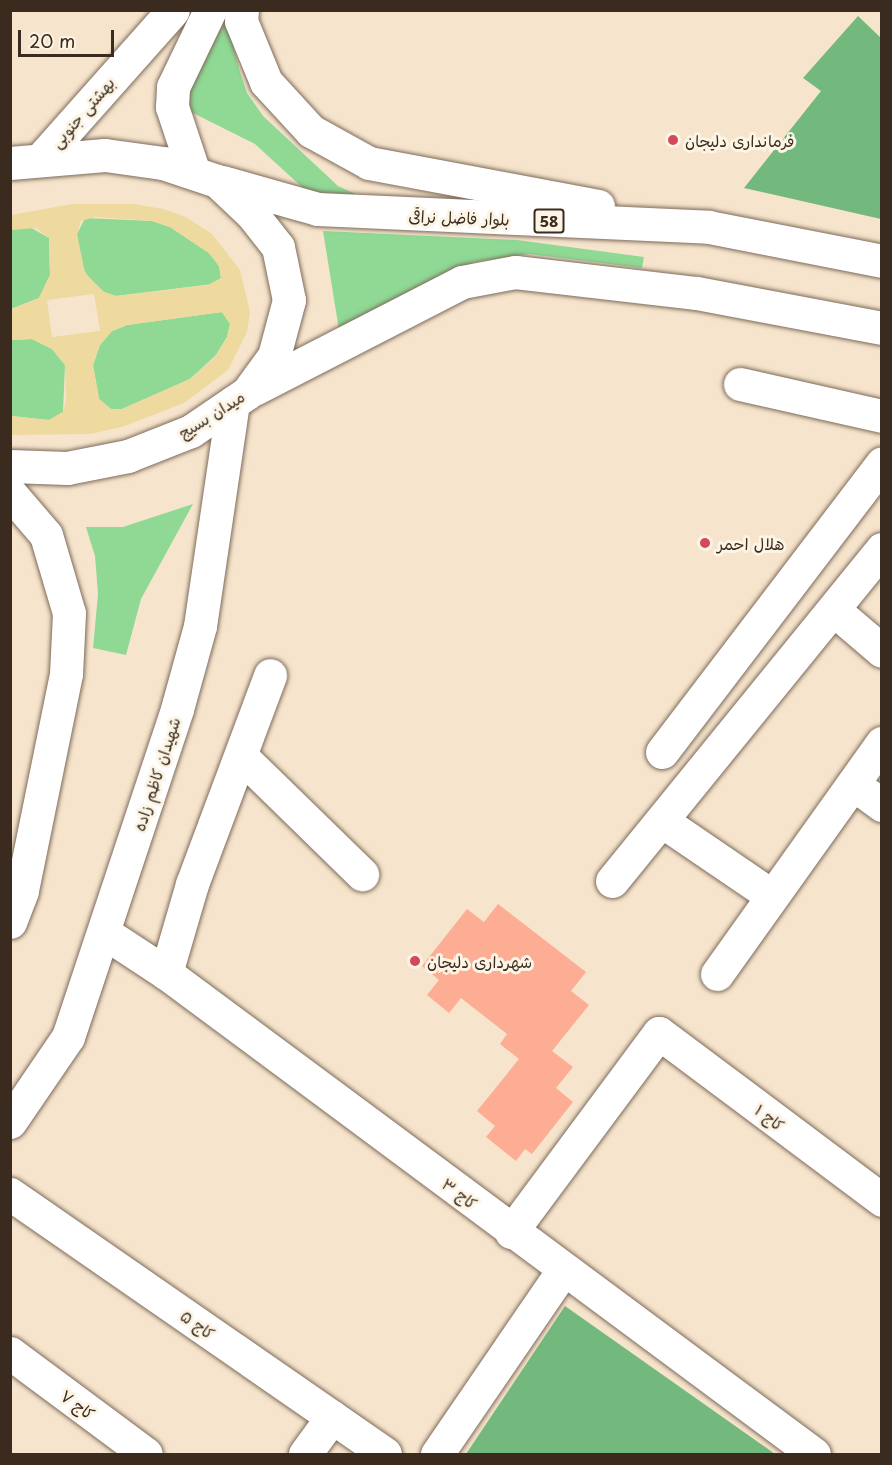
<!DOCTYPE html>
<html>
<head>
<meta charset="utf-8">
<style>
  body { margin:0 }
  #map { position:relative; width:892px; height:1465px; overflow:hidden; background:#f7e4cc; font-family:"Playpen Sans","Playpen Sans Arabic",sans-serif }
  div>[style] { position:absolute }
  .green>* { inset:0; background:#8fd995 }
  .forest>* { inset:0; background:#73b97e }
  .sand>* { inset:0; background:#eeda9e }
  .building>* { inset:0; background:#fdad94 }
  .roads { filter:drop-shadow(0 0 2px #7d6b5b) drop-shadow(0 0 2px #7d6b5b) }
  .minor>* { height:33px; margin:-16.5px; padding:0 16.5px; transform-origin:16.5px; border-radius:16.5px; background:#fff }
  .major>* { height:33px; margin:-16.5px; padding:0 16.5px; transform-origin:16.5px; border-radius:16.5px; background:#fff }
  .dots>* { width:16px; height:16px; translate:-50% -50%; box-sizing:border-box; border:3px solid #fcf5e5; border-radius:50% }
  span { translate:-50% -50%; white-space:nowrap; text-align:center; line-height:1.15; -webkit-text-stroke:6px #fcf5e5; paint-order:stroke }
  .shield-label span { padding:2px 4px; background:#fcf5e5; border:2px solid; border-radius:4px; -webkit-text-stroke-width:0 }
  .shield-label { font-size:15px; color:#3b2a1e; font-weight:700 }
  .street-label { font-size:16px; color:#3b2a1e }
  .poi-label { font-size:16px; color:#3b2a1e }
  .left { translate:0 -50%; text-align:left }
  .frame { position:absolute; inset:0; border:12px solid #3b2a1e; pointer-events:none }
  .scale { position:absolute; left:18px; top:30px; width:96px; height:27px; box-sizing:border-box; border:3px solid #3b2a1e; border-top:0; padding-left:8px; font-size:18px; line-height:21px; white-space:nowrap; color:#3b2a1e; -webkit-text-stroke:4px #fcf5e5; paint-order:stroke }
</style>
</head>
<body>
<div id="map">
  <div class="green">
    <i style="clip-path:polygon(230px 17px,231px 37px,240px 72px,247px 93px,263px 116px,338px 186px,369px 200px,330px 196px,303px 188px,255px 144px,189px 111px,185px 97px,198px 58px)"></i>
    <i style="clip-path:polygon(85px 218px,152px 221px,170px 227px,209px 253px,219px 266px,221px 278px,213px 284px,116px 296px,104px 292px,90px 280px,81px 265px,77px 234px)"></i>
    <i style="clip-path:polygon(28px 226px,49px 238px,50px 275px,39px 298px,11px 309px,11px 230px)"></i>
    <i style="clip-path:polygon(323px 231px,517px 240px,644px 257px,642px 268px,529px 254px,474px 262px,339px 330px)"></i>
    <i style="clip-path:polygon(222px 312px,230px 324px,227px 337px,216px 355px,190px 379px,122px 409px,111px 409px,99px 399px,93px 365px,100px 345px,112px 331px,127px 325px)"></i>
    <i style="clip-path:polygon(32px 339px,52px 349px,65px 365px,63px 412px,49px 420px,11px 416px,10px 340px)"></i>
    <i style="clip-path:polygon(193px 504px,141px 599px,126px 655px,93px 648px,98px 594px,95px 556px,86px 527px,123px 527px)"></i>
  </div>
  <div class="forest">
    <i style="clip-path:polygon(858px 16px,881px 38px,881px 219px,744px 188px,821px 91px,803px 78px)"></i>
    <i style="clip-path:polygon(565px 1306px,775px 1454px,466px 1454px)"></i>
  </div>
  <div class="sand">
    <i style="clip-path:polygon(evenodd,72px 204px,134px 204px,163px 209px,186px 217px,212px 234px,240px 270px,250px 312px,247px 332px,228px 370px,184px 403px,122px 427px,90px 434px,11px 435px,11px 416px,49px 420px,63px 412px,66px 400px,65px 365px,52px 349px,32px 339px,11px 340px,11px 309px,39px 298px,50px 275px,49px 238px,36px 228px,11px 230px,11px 215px,72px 204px,95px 217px,152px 221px,170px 227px,209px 253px,219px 266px,221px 278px,208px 285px,116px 296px,104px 292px,85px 273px,77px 234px,81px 221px,95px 217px,72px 204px,94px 294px,100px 331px,52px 337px,47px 300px,94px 294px,72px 204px,222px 312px,230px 324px,227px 337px,216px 356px,190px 379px,122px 409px,111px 409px,99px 399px,93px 365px,100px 345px,112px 331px,127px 325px,222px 312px)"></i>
  </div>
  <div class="building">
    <i style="clip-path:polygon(498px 904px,586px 972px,571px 991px,589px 1005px,552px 1051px,573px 1067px,556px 1088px,573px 1102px,532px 1154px,525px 1149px,516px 1161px,486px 1137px,495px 1126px,477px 1111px,519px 1059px,500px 1044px,507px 1034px,461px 998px,449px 1013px,427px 995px,439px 980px,422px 966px,467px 909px,484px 922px)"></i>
  </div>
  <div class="roads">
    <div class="minor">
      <i style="left:740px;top:384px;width:146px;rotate:12.7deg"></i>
      <i style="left:834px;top:610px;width:63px;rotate:40.5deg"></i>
      <i style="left:662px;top:752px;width:363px;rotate:-52.7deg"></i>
      <i style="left:242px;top:757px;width:168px;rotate:44.3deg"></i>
      <i style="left:853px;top:784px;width:36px;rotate:36deg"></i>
      <i style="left:662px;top:821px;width:133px;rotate:34.3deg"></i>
      <i style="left:612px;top:881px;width:428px;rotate:-50.9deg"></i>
      <i style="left:105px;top:933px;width:73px;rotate:33.3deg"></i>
      <i style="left:166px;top:973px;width:807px;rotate:36.59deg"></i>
      <i style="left:166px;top:973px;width:93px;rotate:-73.7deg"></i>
      <i style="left:192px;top:884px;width:223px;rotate:-69.5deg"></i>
      <i style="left:717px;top:974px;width:284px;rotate:-54.5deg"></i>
      <i style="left:10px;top:1194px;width:456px;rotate:34.7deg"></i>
      <i style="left:511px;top:1232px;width:248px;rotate:-53.4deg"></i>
      <i style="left:659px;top:1033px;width:279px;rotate:36.8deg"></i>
      <i style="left:10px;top:1353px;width:169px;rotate:36.6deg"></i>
      <i style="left:305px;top:1454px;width:46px;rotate:-53.9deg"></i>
      <i style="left:437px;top:1454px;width:223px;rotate:-55.6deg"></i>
    </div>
    <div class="major">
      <i style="left:242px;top:10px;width:11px;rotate:95deg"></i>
      <i style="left:241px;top:21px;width:66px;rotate:67.7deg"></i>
      <i style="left:266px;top:82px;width:67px;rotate:47.4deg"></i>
      <i style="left:311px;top:131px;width:66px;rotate:28.9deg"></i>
      <i style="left:369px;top:163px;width:233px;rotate:10.6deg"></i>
      <i style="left:40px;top:160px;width:200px;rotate:-48.4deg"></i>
      <i style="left:10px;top:163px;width:95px;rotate:-4.8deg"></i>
      <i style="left:105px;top:155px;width:59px;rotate:7.9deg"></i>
      <i style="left:163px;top:163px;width:57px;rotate:18.4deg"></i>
      <i style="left:217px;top:181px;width:48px;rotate:43.3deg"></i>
      <i style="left:252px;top:214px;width:42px;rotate:51.8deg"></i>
      <i style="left:278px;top:247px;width:54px;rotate:78.3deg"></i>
      <i style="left:289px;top:300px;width:58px;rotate:105deg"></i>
      <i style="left:274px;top:356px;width:46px;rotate:126.1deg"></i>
      <i style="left:247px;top:393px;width:68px;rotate:145.8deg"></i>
      <i style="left:191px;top:431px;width:68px;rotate:158.4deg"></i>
      <i style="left:128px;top:456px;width:62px;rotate:168.9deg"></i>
      <i style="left:67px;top:468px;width:57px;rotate:-178deg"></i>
      <i style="left:194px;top:173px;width:70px;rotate:-108.4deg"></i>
      <i style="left:172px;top:107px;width:20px;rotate:-87deg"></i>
      <i style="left:173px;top:87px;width:85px;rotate:-64.3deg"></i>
      <i style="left:222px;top:182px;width:100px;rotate:15.7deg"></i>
      <i style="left:318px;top:209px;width:391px;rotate:2.6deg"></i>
      <i style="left:709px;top:227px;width:176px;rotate:11.1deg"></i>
      <i style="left:254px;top:389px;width:234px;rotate:-27.2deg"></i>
      <i style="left:462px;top:282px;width:54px;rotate:-10.7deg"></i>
      <i style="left:515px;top:272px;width:183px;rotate:6.6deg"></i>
      <i style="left:697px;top:293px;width:188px;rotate:10.7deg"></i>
      <i style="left:10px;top:493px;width:55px;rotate:49.4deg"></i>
      <i style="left:46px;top:535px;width:81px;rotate:73.6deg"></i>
      <i style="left:69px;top:613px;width:61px;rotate:92.8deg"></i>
      <i style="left:66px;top:674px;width:221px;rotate:101.5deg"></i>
      <i style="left:22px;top:891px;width:33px;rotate:111deg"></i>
      <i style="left:10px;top:1122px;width:103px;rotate:-55.7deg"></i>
      <i style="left:68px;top:1037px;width:346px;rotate:-71.6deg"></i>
      <i style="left:177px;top:709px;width:86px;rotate:-74.5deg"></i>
      <i style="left:200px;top:626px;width:226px;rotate:-81.6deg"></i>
    </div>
  </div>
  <div class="dots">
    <i style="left:673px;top:140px;background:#d1495b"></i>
    <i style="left:705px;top:543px;background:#d1495b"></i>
    <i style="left:415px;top:961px;background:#d1495b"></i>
  </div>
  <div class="shield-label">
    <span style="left:549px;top:221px">58</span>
  </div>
  <div class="street-label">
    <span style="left:82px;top:112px;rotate:-49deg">بهشتی جنوبی</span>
    <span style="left:459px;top:217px;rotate:2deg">بلوار فاضل نراقی</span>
    <span style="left:211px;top:414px;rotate:-32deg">میدان بسیج</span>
    <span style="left:156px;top:774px;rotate:-72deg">شهیدان کاظم زاده</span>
    <span style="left:770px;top:1117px;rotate:37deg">کاج ۱</span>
    <span style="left:460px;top:1193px;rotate:37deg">کاج ۳</span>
    <span style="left:198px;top:1324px;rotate:35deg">کاج ۵</span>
    <span style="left:78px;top:1404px;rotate:37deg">کاج ۷</span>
  </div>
  <div class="poi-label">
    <span class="left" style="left:685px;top:140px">فرمانداری دلیجان</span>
    <span class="left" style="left:717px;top:543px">هلال احمر</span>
    <span class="left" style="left:427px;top:961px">شهرداری دلیجان</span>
  </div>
  <div class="frame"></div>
  <div class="scale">20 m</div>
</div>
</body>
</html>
